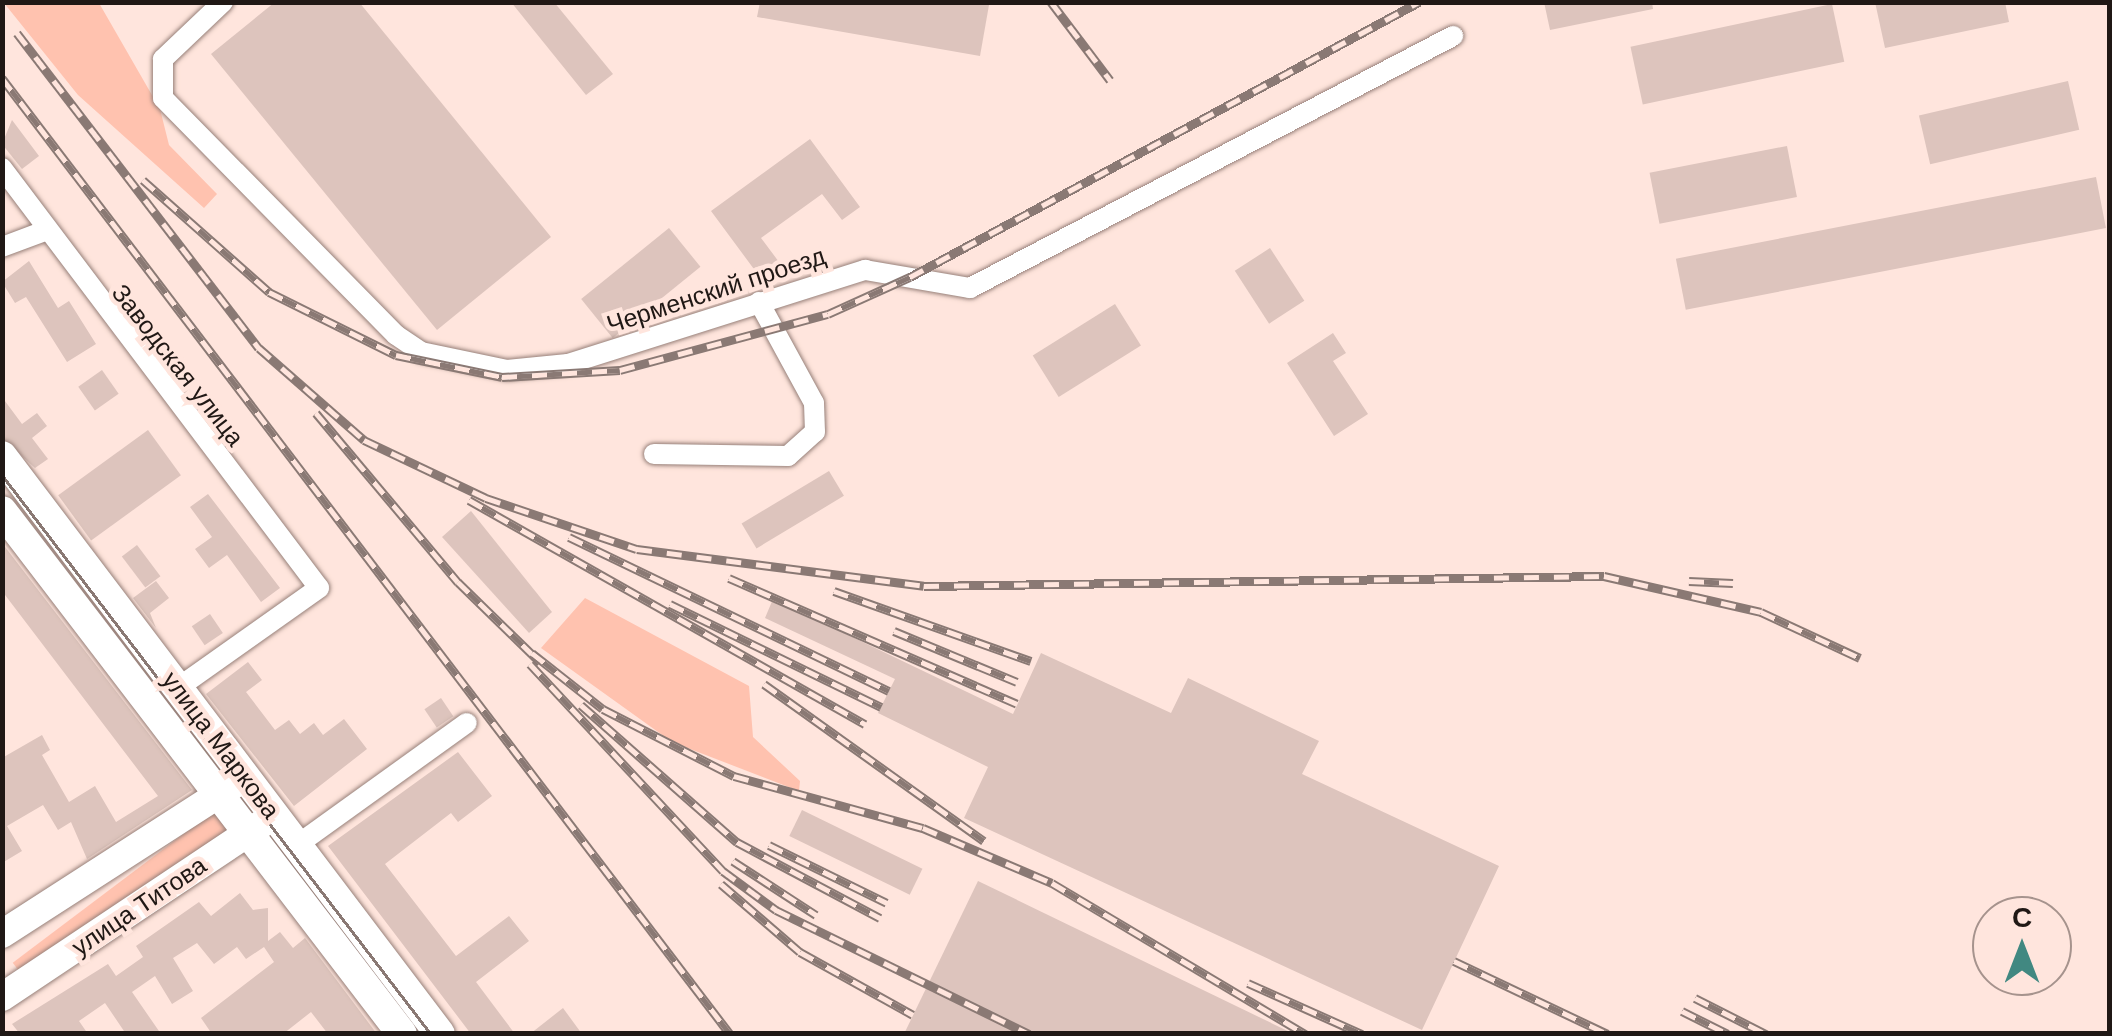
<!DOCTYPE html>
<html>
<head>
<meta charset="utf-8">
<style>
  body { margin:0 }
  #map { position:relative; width:2112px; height:1036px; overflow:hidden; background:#ffe5dd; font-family:Helvetica,sans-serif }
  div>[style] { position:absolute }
  .green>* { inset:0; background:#ffc2af; transform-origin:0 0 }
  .building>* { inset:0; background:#ddc4bd; transform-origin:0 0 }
  .roads { filter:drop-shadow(0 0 2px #978079) drop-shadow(0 0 2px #978079) }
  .street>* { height:20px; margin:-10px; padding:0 10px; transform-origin:10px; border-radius:10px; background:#fff }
  .secondary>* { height:28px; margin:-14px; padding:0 14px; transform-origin:14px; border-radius:14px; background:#fff }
  .primary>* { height:30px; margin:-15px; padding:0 15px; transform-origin:15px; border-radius:15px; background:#fff }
  .tram>* { height:2.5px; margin:-1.25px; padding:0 1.25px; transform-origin:1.25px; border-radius:1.25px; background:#8a7974 }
  .rail>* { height:9px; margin-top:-4.5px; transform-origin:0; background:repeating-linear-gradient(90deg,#ffe5dd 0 15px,#8a7974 0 30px); box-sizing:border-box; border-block:2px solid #8a7974 }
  span { translate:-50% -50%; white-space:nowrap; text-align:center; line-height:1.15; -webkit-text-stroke:9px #ffe5dd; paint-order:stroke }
  .street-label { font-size:25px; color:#201815 }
  .frame { position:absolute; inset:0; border:5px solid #201815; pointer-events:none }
  .north { position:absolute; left:1972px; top:896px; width:100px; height:100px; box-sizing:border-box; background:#ffe5dd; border:2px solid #a6938d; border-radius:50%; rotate:0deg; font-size:28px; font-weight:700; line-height:40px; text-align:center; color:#201815 }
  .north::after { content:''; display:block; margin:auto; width:35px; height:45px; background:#418881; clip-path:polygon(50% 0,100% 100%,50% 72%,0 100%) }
</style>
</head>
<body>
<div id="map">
  <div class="green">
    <i style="clip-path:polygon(4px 3px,99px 3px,160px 109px,169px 145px,217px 194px,204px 208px,78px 95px)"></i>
    <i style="clip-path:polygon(585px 598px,749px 686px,753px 737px,800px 781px,799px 791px,672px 742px,541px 648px)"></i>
    <i style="left:218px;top:808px;width:31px;height:257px;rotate:53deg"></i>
  </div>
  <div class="building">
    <i style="clip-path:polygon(275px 2px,359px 2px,551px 237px,437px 330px,211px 54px)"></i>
    <i style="clip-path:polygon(511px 2px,554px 2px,613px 74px,586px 95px)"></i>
    <i style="clip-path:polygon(760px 2px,974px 2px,989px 5px,980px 56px,757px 17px)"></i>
    <i style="clip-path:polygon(1544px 2px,1652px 2px,1653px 9px,1550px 30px)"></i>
    <i style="clip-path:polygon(1875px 2px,2005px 2px,2009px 22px,1885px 48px)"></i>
    <i style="left:1832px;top:4px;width:59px;height:206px;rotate:78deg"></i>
    <i style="left:2068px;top:81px;width:50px;height:153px;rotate:77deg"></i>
    <i style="clip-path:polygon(12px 120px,39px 156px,22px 169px,2px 144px)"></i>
    <i style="clip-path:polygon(810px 139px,860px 207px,842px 220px,822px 194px,761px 238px,782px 266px,762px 280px,711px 211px)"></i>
    <i style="left:1787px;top:146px;width:52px;height:140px;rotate:79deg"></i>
    <i style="left:2096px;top:177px;width:52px;height:428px;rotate:79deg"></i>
    <i style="left:669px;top:228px;width:50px;height:113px;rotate:51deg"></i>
    <i style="left:1270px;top:248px;width:63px;height:42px;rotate:57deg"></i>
    <i style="clip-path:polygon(29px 261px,58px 308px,69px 301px,96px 344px,67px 362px,26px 297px,15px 303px,2px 282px)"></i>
    <i style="left:1115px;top:304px;width:49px;height:97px;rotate:58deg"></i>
    <i style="clip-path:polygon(1333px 333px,1346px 353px,1333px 361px,1368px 414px,1334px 436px,1287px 363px)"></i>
    <i style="left:102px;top:370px;width:29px;height:29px;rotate:55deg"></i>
    <i style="clip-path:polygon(2px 397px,22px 424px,37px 413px,47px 426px,32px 438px,48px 459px,35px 468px,2px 438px)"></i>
    <i style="left:148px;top:430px;width:56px;height:111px;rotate:54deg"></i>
    <i style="left:829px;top:471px;width:29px;height:102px;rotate:59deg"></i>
    <i style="clip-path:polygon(208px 494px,280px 588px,261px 602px,227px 555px,209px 568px,195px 549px,212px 537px,190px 507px)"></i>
    <i style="clip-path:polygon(471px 511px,552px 612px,529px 633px,442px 537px)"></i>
    <i style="clip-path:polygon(2px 543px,192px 790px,87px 859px,71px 822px,58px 830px,43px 805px,7px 826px,22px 851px,2px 863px,2px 758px,42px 735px,50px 750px,42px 755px,69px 802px,95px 786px,116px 822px,158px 796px,2px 591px)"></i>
    <i style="left:137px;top:545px;width:39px;height:19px;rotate:53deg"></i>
    <i style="clip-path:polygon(156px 581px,169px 598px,150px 613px,156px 628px,133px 598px)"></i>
    <i style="clip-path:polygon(773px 599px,1013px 714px,1041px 653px,1171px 713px,1188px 678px,1319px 741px,1302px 774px,1499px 866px,1422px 1030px,964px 818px,988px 767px,878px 713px,895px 679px,765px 618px)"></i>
    <i style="left:210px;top:614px;width:23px;height:22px;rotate:56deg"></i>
    <i style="clip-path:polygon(248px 662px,262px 680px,246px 692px,275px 730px,289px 720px,300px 734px,314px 723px,323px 735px,344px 719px,367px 749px,294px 806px,206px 694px)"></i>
    <i style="left:441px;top:698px;width:22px;height:20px;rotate:56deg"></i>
    <i style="clip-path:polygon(458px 752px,492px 796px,458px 822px,451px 813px,385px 864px,456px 956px,509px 916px,529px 941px,476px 982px,515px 1034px,471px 1034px,328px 846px)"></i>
    <i style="left:802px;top:810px;width:134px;height:29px;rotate:26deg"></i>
    <i style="clip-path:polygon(978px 881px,1294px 1034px,904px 1034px)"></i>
    <i style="clip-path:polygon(240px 893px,253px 910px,268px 908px,268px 941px,280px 932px,293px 948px,305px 938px,377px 1034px,328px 1034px,311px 1012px,283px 1034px,212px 1034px,201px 1018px,274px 962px,264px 947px,246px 959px,237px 947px,214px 964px,197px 943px,173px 958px,193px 991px,172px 1004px,155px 976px,132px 992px,161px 1034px,126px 1034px,105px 1003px,79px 1021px,88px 1034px,20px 1034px,12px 1024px,108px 964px,116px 976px,143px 957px,136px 946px,199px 902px,211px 916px)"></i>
    <i style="clip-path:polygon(563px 1008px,582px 1034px,530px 1034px)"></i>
  </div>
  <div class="roads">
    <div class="street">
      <i style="left:223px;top:2px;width:83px;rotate:136.5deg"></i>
      <i style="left:163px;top:59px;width:39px;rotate:90deg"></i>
      <i style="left:163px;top:98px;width:332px;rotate:45.5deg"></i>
      <i style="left:396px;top:335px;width:30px;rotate:34deg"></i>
      <i style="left:421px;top:352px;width:88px;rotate:11.8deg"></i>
      <i style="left:507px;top:370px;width:61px;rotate:-5.6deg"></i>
      <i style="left:568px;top:364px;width:312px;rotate:-17.6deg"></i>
      <i style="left:865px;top:270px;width:107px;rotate:9.7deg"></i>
      <i style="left:970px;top:288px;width:545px;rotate:-27.55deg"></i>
      <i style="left:2px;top:168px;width:526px;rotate:52.96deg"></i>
      <i style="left:319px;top:588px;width:173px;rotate:144.7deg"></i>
      <i style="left:2px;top:247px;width:46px;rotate:-20.4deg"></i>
      <i style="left:654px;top:454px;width:134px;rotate:0.9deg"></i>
      <i style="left:788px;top:456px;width:36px;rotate:-42deg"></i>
      <i style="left:815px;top:432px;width:29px;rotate:-92deg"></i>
      <i style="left:814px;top:403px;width:115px;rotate:-118.6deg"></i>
      <i style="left:297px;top:845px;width:209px;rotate:-35.7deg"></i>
    </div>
    <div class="secondary">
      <i style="left:2px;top:934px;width:278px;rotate:-32.8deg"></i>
      <i style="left:2px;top:997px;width:319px;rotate:-33.7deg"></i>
    </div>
    <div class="primary">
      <i style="left:2px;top:456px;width:725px;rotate:52.85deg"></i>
      <i style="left:2px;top:511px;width:658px;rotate:52.59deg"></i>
    </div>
  </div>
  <div class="tram">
    <i style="left:2px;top:475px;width:705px;rotate:52.5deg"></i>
  </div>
  <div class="rail">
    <i style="left:1051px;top:2px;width:98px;rotate:52.9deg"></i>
    <i style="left:17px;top:33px;width:397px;rotate:52.5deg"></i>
    <i style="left:259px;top:348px;width:140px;rotate:41.2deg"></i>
    <i style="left:364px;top:440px;width:135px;rotate:25.4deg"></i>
    <i style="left:486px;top:498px;width:159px;rotate:18.7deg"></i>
    <i style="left:637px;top:549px;width:289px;rotate:7.3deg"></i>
    <i style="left:924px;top:586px;width:680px;rotate:-0.84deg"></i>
    <i style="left:1604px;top:576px;width:161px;rotate:12.9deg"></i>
    <i style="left:1761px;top:612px;width:109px;rotate:24.9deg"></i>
    <i style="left:2px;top:78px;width:1202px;rotate:52.71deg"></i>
    <i style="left:143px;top:180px;width:169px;rotate:41.6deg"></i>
    <i style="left:269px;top:292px;width:142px;rotate:26.4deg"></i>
    <i style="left:396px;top:355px;width:108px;rotate:11.7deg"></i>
    <i style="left:502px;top:377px;width:118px;rotate:-3.4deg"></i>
    <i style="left:620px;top:370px;width:215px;rotate:-15.1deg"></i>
    <i style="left:828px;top:314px;width:90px;rotate:-24.3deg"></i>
    <i style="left:910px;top:277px;width:579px;rotate:-28.38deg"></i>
    <i style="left:316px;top:413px;width:221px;rotate:50deg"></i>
    <i style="left:458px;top:582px;width:115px;rotate:44.3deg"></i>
    <i style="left:469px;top:500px;width:455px;rotate:29.5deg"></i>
    <i style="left:569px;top:537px;width:355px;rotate:25.7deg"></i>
    <i style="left:729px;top:578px;width:314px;rotate:23.6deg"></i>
    <i style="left:1689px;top:581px;width:44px;rotate:2.6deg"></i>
    <i style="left:834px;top:591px;width:209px;rotate:19.6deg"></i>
    <i style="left:670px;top:604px;width:235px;rotate:26deg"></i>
    <i style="left:894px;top:631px;width:133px;rotate:22.5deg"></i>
    <i style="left:532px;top:653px;width:90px;rotate:38.3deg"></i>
    <i style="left:603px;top:709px;width:147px;rotate:27.1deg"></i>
    <i style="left:734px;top:776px;width:196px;rotate:15.4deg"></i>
    <i style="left:923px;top:828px;width:140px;rotate:23.1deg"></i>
    <i style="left:1052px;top:883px;width:295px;rotate:30.8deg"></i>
    <i style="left:530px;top:664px;width:283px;rotate:47deg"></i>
    <i style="left:723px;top:871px;width:66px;rotate:36.3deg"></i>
    <i style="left:776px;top:910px;width:282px;rotate:26.1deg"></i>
    <i style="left:764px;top:684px;width:270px;rotate:35.5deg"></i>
    <i style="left:581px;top:705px;width:208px;rotate:41.3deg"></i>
    <i style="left:737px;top:842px;width:162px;rotate:28deg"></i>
    <i style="left:769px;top:845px;width:131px;rotate:26.2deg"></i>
    <i style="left:733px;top:861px;width:99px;rotate:33deg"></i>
    <i style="left:721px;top:884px;width:104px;rotate:40.7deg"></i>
    <i style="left:800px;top:952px;width:129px;rotate:29.1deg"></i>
    <i style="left:1454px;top:961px;width:170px;rotate:25.4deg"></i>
    <i style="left:1248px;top:983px;width:125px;rotate:24.1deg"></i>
    <i style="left:1695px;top:998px;width:80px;rotate:26.9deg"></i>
    <i style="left:1682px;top:1011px;width:51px;rotate:26.6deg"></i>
  </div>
  <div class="street-label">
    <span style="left:716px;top:290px;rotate:-18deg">Черменский проезд</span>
    <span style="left:178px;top:365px;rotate:52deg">Заводская улица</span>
    <span style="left:221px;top:745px;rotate:53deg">улица Маркова</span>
    <span style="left:139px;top:906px;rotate:-34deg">улица Титова</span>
  </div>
  <div class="frame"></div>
  <div class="north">С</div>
</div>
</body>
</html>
